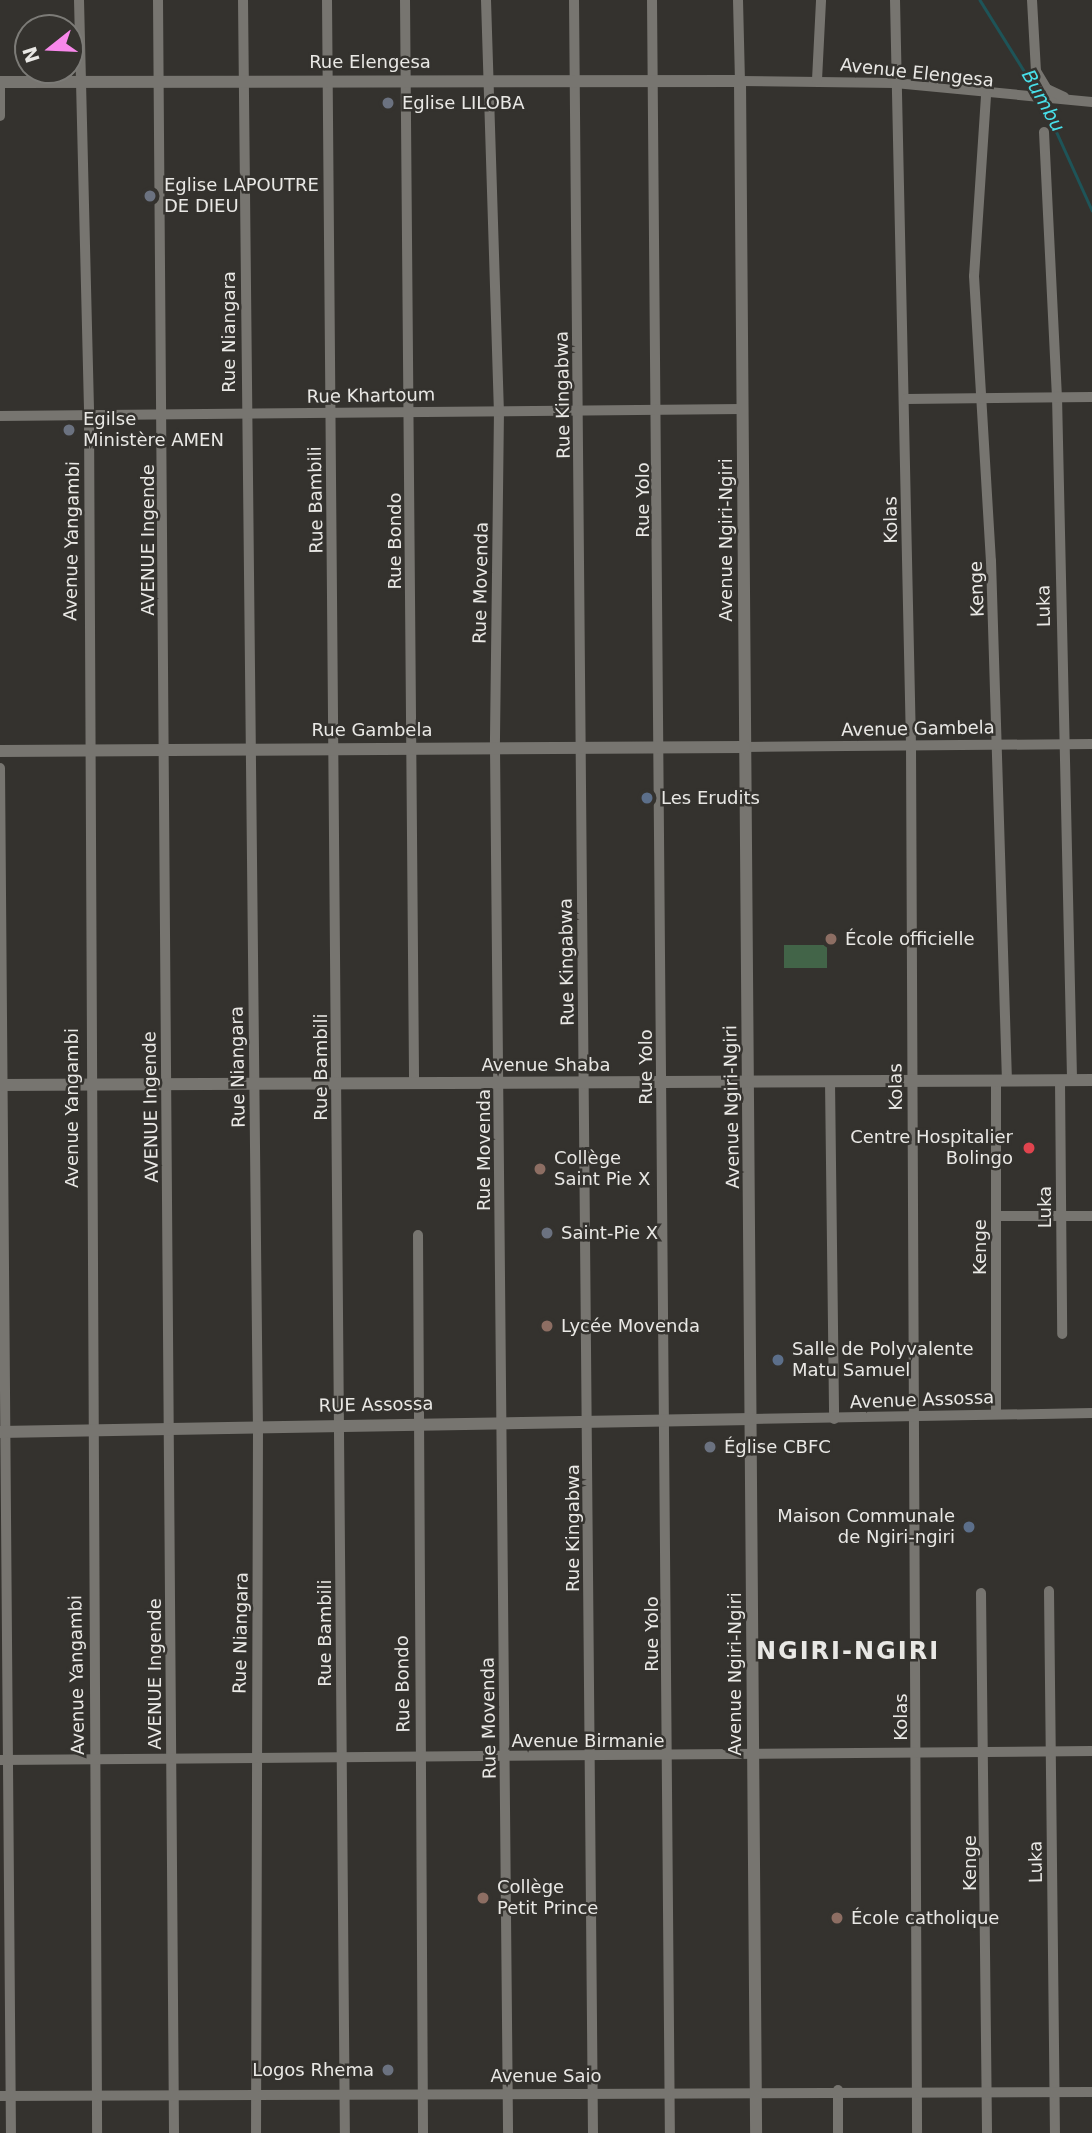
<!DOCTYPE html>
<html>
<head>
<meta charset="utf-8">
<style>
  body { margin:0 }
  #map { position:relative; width:1092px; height:2133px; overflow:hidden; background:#34322e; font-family:"DejaVu Sans",sans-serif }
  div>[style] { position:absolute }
  .green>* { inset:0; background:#426448; transform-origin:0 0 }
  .stream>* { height:2.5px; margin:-1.25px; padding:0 1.25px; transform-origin:1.25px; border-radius:1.25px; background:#1e5458 }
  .minor>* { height:10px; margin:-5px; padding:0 5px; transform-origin:5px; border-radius:5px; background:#777570 }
  .tertiary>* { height:12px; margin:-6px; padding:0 6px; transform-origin:6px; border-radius:6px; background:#777570 }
  .dots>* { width:19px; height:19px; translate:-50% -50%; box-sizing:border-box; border:4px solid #34322e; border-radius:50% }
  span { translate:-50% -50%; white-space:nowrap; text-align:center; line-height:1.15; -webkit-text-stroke:5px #34322e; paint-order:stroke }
  .street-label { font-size:18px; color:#e9e8e5 }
  .poi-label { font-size:18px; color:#e9e8e5 }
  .left { translate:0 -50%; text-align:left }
  .right { translate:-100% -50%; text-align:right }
  .water-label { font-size:19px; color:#48dfe9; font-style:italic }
  .district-label { font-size:24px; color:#e9e8e5; font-weight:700; letter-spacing:2px }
  .north { position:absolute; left:14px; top:14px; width:70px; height:70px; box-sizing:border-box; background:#34322e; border:2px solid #7c7b77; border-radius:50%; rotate:252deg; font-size:19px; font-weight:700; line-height:28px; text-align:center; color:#e9e8e5 }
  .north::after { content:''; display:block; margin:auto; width:24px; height:32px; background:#f888eb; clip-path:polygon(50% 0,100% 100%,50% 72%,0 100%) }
</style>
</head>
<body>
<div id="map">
  <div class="green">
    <i style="left:827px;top:945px;width:23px;height:43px;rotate:90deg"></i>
  </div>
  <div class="stream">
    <i style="left:980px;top:0;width:110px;rotate:58.1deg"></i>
    <i style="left:1043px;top:102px;width:119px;rotate:65.6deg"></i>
  </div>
  <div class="minor">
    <i style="left:79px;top:0;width:414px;rotate:88.6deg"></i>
    <i style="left:89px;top:414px;width:1719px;rotate:89.73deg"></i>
    <i style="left:158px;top:0;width:2133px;rotate:89.57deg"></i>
    <i style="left:243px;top:0;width:1426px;rotate:89.4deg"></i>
    <i style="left:258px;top:1426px;width:707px;rotate:90.16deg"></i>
    <i style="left:327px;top:0;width:2133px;rotate:89.52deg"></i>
    <i style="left:405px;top:0;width:1082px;rotate:89.52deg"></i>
    <i style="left:486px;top:0;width:410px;rotate:88.2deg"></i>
    <i style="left:499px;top:410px;width:337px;rotate:90.7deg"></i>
    <i style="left:495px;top:747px;width:1386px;rotate:89.46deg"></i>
    <i style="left:574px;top:0;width:2133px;rotate:89.49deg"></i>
    <i style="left:652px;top:0;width:2133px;rotate:89.52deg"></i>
    <i style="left:738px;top:0;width:81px;rotate:88.6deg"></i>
    <i style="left:740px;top:81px;width:155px;rotate:0.7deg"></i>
    <i style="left:895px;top:83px;width:198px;rotate:5.5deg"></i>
    <i style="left:895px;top:0;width:745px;rotate:88.77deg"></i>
    <i style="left:911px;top:745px;width:1388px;rotate:89.75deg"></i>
    <i style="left:1032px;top:0;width:71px;rotate:86.8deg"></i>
    <i style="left:1036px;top:71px;width:21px;rotate:59deg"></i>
    <i style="left:1047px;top:89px;width:19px;rotate:25deg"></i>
    <i style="left:817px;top:80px;width:80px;rotate:-87.1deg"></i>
    <i style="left:0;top:82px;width:34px;rotate:90deg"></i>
    <i style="left:986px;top:96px;width:180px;rotate:93.8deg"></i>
    <i style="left:974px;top:276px;width:286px;rotate:86.6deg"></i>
    <i style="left:991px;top:561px;width:520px;rotate:88.24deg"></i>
    <i style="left:1044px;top:132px;width:264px;rotate:87.2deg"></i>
    <i style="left:1057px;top:396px;width:684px;rotate:88.74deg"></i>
    <i style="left:906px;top:399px;width:186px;rotate:-0.6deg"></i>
    <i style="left:0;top:416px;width:742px;rotate:-0.54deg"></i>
    <i style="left:744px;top:747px;width:348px;rotate:-0.5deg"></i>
    <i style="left:0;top:768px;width:1365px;rotate:89.54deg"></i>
    <i style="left:830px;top:1081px;width:338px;rotate:89.3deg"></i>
    <i style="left:1060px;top:1081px;width:253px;rotate:89.5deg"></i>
    <i style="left:996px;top:1216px;width:96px"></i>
    <i style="left:418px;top:1235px;width:898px;rotate:89.68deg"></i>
    <i style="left:996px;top:1414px;width:334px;rotate:-90deg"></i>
    <i style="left:752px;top:1419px;width:340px;rotate:-1deg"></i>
    <i style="left:1049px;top:1591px;width:542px;rotate:89.37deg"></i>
    <i style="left:981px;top:1593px;width:540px;rotate:89.36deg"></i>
    <i style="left:1px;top:1760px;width:1091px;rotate:-0.47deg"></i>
    <i style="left:838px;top:2090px;width:43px;rotate:90deg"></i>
    <i style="left:0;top:2096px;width:1092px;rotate:-0.21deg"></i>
  </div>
  <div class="tertiary">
    <i style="left:0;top:82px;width:740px;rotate:-0.08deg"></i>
    <i style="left:740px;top:81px;width:2052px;rotate:89.55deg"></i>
    <i style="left:0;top:751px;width:744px;rotate:-0.31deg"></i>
    <i style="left:0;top:1085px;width:1092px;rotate:-0.26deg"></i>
    <i style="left:0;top:1432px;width:752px;rotate:-0.99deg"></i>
  </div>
  <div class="dots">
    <i style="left:388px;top:103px;background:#6b7280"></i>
    <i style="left:150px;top:196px;background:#6b7280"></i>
    <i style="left:69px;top:430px;background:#6b7280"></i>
    <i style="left:647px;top:798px;background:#5c6f8a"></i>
    <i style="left:831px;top:939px;background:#8d6e63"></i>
    <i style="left:1029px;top:1148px;background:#e0444e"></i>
    <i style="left:540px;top:1169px;background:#8d6e63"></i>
    <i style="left:547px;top:1233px;background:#6b7280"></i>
    <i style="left:547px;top:1326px;background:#8d6e63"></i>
    <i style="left:778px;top:1360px;background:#5c6f8a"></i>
    <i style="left:710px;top:1447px;background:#6b7280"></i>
    <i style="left:969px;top:1527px;background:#5c6f8a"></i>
    <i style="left:483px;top:1898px;background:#8d6e63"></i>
    <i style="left:837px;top:1918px;background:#8d6e63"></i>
    <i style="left:388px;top:2070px;background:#6b7280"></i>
  </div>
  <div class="street-label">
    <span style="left:370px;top:62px">Rue Elengesa</span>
    <span style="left:917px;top:73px;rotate:6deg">Avenue Elengesa</span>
    <span style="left:229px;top:332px;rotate:-90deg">Rue Niangara</span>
    <span style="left:563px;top:395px;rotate:-91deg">Rue Kingabwa</span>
    <span style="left:371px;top:396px;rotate:-1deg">Rue Khartoum</span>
    <span style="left:316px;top:500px;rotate:-91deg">Rue Bambili</span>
    <span style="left:643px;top:500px;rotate:-90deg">Rue Yolo</span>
    <span style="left:891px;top:520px;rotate:-91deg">Kolas</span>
    <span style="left:148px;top:540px;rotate:-90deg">AVENUE Ingende</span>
    <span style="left:726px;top:540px;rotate:-90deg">Avenue Ngiri-Ngiri</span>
    <span style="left:72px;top:541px;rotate:-89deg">Avenue Yangambi</span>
    <span style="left:395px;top:541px;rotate:-90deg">Rue Bondo</span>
    <span style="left:481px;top:583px;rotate:-89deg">Rue Movenda</span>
    <span style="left:977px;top:589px;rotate:-92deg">Kenge</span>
    <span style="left:1044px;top:606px;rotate:-91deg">Luka</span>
    <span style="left:918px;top:729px;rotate:-1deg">Avenue Gambela</span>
    <span style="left:372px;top:730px">Rue Gambela</span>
    <span style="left:567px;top:962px;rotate:-91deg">Rue Kingabwa</span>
    <span style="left:546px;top:1065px">Avenue Shaba</span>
    <span style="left:238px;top:1067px;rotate:-91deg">Rue Niangara</span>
    <span style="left:321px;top:1067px;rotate:-90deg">Rue Bambili</span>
    <span style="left:646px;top:1067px;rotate:-90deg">Rue Yolo</span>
    <span style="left:896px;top:1087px;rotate:-91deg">Kolas</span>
    <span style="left:151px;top:1107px;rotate:-91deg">AVENUE Ingende</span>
    <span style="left:732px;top:1107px;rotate:-91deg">Avenue Ngiri-Ngiri</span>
    <span style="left:72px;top:1108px;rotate:-90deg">Avenue Yangambi</span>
    <span style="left:484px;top:1150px;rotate:-90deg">Rue Movenda</span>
    <span style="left:1045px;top:1207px;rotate:-90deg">Luka</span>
    <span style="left:980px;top:1247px;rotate:-90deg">Kenge</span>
    <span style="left:922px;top:1400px;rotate:-2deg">Avenue Assossa</span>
    <span style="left:376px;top:1405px;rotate:-1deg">RUE Assossa</span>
    <span style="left:573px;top:1528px;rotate:-90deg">Rue Kingabwa</span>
    <span style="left:241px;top:1633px;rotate:-89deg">Rue Niangara</span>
    <span style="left:325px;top:1633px;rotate:-90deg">Rue Bambili</span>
    <span style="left:652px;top:1634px;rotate:-90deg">Rue Yolo</span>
    <span style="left:155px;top:1674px;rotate:-90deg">AVENUE Ingende</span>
    <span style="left:735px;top:1674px;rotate:-90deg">Avenue Ngiri-Ngiri</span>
    <span style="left:77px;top:1675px;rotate:-91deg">Avenue Yangambi</span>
    <span style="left:403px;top:1684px;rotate:-91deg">Rue Bondo</span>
    <span style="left:901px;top:1717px;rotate:-90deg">Kolas</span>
    <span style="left:489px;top:1718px;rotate:-91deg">Rue Movenda</span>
    <span style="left:588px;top:1741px">Avenue Birmanie</span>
    <span style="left:1036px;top:1862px;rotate:-91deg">Luka</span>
    <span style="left:970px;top:1863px;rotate:-90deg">Kenge</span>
    <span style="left:546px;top:2076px">Avenue Saio</span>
  </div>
  <div class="poi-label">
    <span class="left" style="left:402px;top:103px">Eglise LILOBA</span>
    <span class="left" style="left:164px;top:196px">Eglise LAPOUTRE<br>DE DIEU</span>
    <span class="left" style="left:83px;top:430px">Egilse<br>Ministère AMEN</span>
    <span class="left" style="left:661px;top:798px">Les Erudits</span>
    <span class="left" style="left:845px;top:939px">École officielle</span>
    <span class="right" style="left:1013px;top:1148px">Centre Hospitalier<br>Bolingo</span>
    <span class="left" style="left:554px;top:1169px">Collège<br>Saint Pie X</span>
    <span class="left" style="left:561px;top:1233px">Saint-Pie X</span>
    <span class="left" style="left:561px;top:1326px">Lycée Movenda</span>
    <span class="left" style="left:792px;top:1360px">Salle de Polyvalente<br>Matu Samuel</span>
    <span class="left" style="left:724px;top:1447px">Église CBFC</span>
    <span class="right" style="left:955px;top:1527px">Maison Communale<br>de Ngiri-ngiri</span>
    <span class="left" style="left:497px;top:1898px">Collège<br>Petit Prince</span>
    <span class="left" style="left:851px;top:1918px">École catholique</span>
    <span class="right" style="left:374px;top:2070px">Logos Rhema</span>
  </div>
  <div class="water-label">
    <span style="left:1043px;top:101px;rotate:61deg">Bumbu</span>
  </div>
  <div class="district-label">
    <span style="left:848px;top:1652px">NGIRI-NGIRI</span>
  </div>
  <div class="north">N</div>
</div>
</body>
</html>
